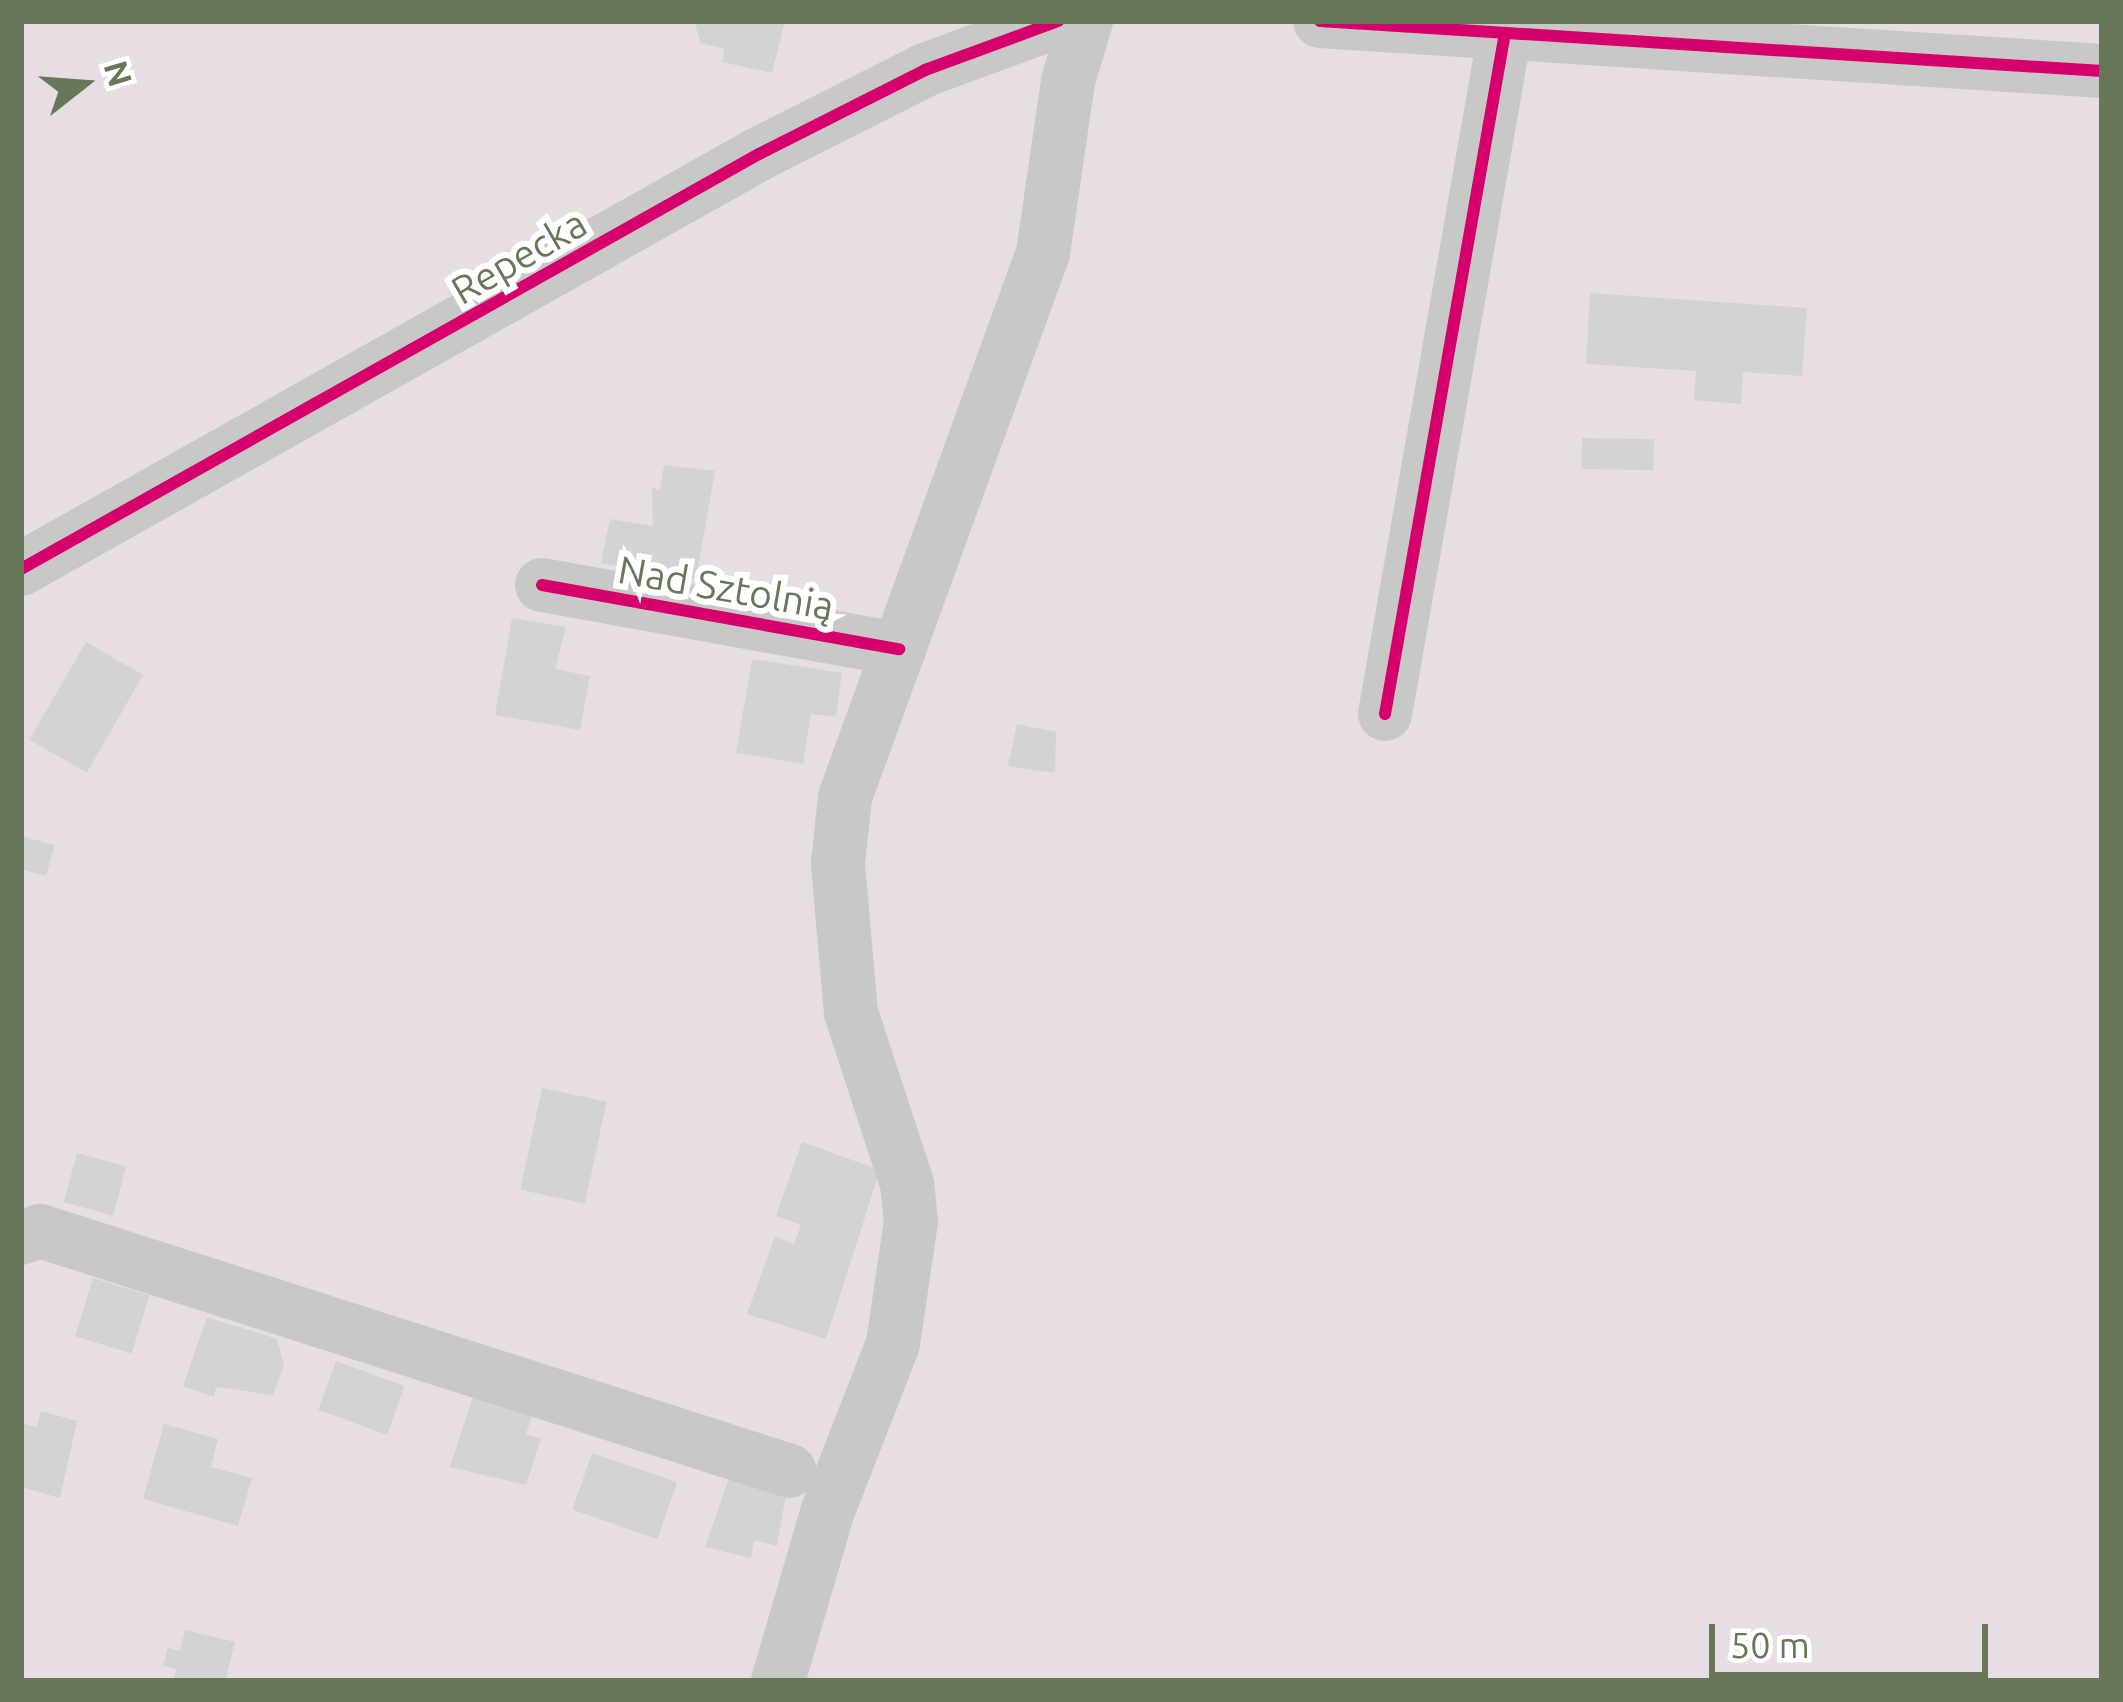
<!DOCTYPE html>
<html>
<head>
<meta charset="utf-8">
<style>
  body { margin:0 }
  #map { position:relative; width:2123px; height:1702px; overflow:hidden; background:#f3f0f3; font-family:Ubuntu,sans-serif }
  div>[style] { position:absolute }
  .green>* { inset:0; background:#e6dee2; transform-origin:0 0 }
  .building>* { inset:0; background:#d4d3d3; transform-origin:0 0 }
  .minor>* { height:54px; margin:-27px; padding:0 27px; transform-origin:27px; border-radius:27px; background:#c8c9c7 }
  .cycleway>* { height:12px; margin:-6px; padding:0 6px; transform-origin:6px; border-radius:6px; background:#d6006c }
  span { translate:-50% -50%; white-space:nowrap; text-align:center; line-height:1.15; -webkit-text-stroke:12px #fff; paint-order:stroke }
  .street-label { font-size:39px; color:#687759 }
  .frame { position:absolute; inset:0; border:24px solid #687759; pointer-events:none }
  .north { position:absolute; left:24px; top:24px; width:120px; height:120px; -webkit-text-stroke:9px #fff; paint-order:stroke; rotate:73deg; font-size:33px; font-weight:700; line-height:48px; text-align:center; color:#687759 }
  .north::after { content:''; display:block; margin:auto; width:42px; height:54px; background:#687759; clip-path:polygon(50% 0,100% 100%,50% 72%,0 100%) }
  .scale { position:absolute; left:1709px; top:1624px; width:279px; height:54px; box-sizing:border-box; border:6px solid #687759; border-top:0; padding-left:15px; font-size:36px; line-height:42px; white-space:nowrap; color:#687759; -webkit-text-stroke:9px #fff; paint-order:stroke }
</style>
</head>
<body>
<div id="map">
  <div class="green">
    <i style="left:21px;top:21px;width:2081px;height:1660px"></i>
  </div>
  <div class="building">
    <i style="clip-path:polygon(694px 21px,785px 21px,772px 73px,722px 62px,724px 49px,701px 43px)"></i>
    <i style="clip-path:polygon(1590px 293px,1807px 308px,1802px 376px,1743px 372px,1741px 404px,1694px 400px,1696px 371px,1586px 364px)"></i>
    <i style="left:1582px;top:438px;width:72px;height:31px;rotate:1deg"></i>
    <i style="clip-path:polygon(664px 465px,715px 471px,696px 580px,601px 563px,610px 519px,653px 526px,652px 488px,660px 490px)"></i>
    <i style="clip-path:polygon(512px 618px,566px 627px,555px 669px,590px 676px,580px 730px,495px 715px)"></i>
    <i style="left:86px;top:642px;width:66px;height:113px;rotate:30deg"></i>
    <i style="clip-path:polygon(752px 659px,842px 673px,836px 717px,811px 714px,803px 764px,736px 753px)"></i>
    <i style="clip-path:polygon(1017px 724px,1056px 732px,1055px 773px,1008px 766px)"></i>
    <i style="clip-path:polygon(21px 836px,55px 845px,46px 876px,21px 869px)"></i>
    <i style="left:542px;top:1088px;width:66px;height:104px;rotate:12deg"></i>
    <i style="clip-path:polygon(802px 1142px,880px 1170px,826px 1339px,747px 1314px,775px 1236px,794px 1244px,801px 1225px,776px 1216px)"></i>
    <i style="left:77px;top:1153px;width:51px;height:51px;rotate:15deg"></i>
    <i style="left:93px;top:1278px;width:59px;height:61px;rotate:17deg"></i>
    <i style="clip-path:polygon(207px 1317px,277px 1339px,284px 1365px,273px 1395px,216px 1387px,214px 1397px,183px 1386px)"></i>
    <i style="left:336px;top:1361px;width:73px;height:52px;rotate:20deg"></i>
    <i style="clip-path:polygon(473px 1396px,532px 1416px,526px 1434px,541px 1439px,526px 1485px,450px 1467px)"></i>
    <i style="clip-path:polygon(41px 1411px,77px 1421px,60px 1498px,21px 1487px,21px 1423px,37px 1427px)"></i>
    <i style="clip-path:polygon(164px 1424px,218px 1439px,211px 1467px,252px 1478px,238px 1526px,143px 1499px)"></i>
    <i style="left:592px;top:1453px;width:90px;height:60px;rotate:19deg"></i>
    <i style="clip-path:polygon(730px 1475px,786px 1494px,777px 1546px,754px 1540px,751px 1558px,705px 1547px)"></i>
    <i style="clip-path:polygon(185px 1630px,235px 1642px,225px 1681px,173px 1681px,176px 1669px,163px 1666px,168px 1648px,180px 1651px)"></i>
  </div>
  <div class="minor">
    <i style="left:1320px;top:21px;width:784px;rotate:3.66deg"></i>
    <i style="left:21px;top:569px;width:847px;rotate:-29.35deg"></i>
    <i style="left:759px;top:154px;width:186px;rotate:-26.8deg"></i>
    <i style="left:925px;top:70px;width:142px;rotate:-20.2deg"></i>
    <i style="left:542px;top:585px;width:363px;rotate:10.2deg"></i>
    <i style="left:1385px;top:714px;width:691px;rotate:-80.01deg"></i>
    <i style="left:21px;top:1238px;width:20px;rotate:-20deg"></i>
    <i style="left:40px;top:1231px;width:787px;rotate:17.74deg"></i>
    <i style="left:778px;top:1681px;width:175px;rotate:-73.7deg"></i>
    <i style="left:827px;top:1513px;width:181px;rotate:-68.7deg"></i>
    <i style="left:893px;top:1344px;width:124px;rotate:-81.7deg"></i>
    <i style="left:911px;top:1221px;width:37px;rotate:-96deg"></i>
    <i style="left:907px;top:1184px;width:180px;rotate:-108.1deg"></i>
    <i style="left:851px;top:1013px;width:151px;rotate:-95deg"></i>
    <i style="left:838px;top:863px;width:66px;rotate:-83.9deg"></i>
    <i style="left:845px;top:797px;width:579px;rotate:-70deg"></i>
    <i style="left:1043px;top:253px;width:174px;rotate:-81.7deg"></i>
    <i style="left:1068px;top:81px;width:63px;rotate:-73.3deg"></i>
  </div>
  <div class="cycleway">
    <i style="left:1320px;top:21px;width:784px;rotate:3.66deg"></i>
    <i style="left:21px;top:569px;width:847px;rotate:-29.35deg"></i>
    <i style="left:759px;top:154px;width:186px;rotate:-26.8deg"></i>
    <i style="left:925px;top:70px;width:142px;rotate:-20.2deg"></i>
    <i style="left:542px;top:585px;width:363px;rotate:10.2deg"></i>
    <i style="left:1385px;top:714px;width:691px;rotate:-80.01deg"></i>
  </div>
  <div class="street-label">
    <span style="left:519px;top:257px;rotate:-30deg">Repecka</span>
    <span style="left:726px;top:588px;rotate:10deg">Nad Sztolnią</span>
  </div>
  <div class="frame"></div>
  <div class="north">N</div>
  <div class="scale">50 m</div>
</div>
</body>
</html>
